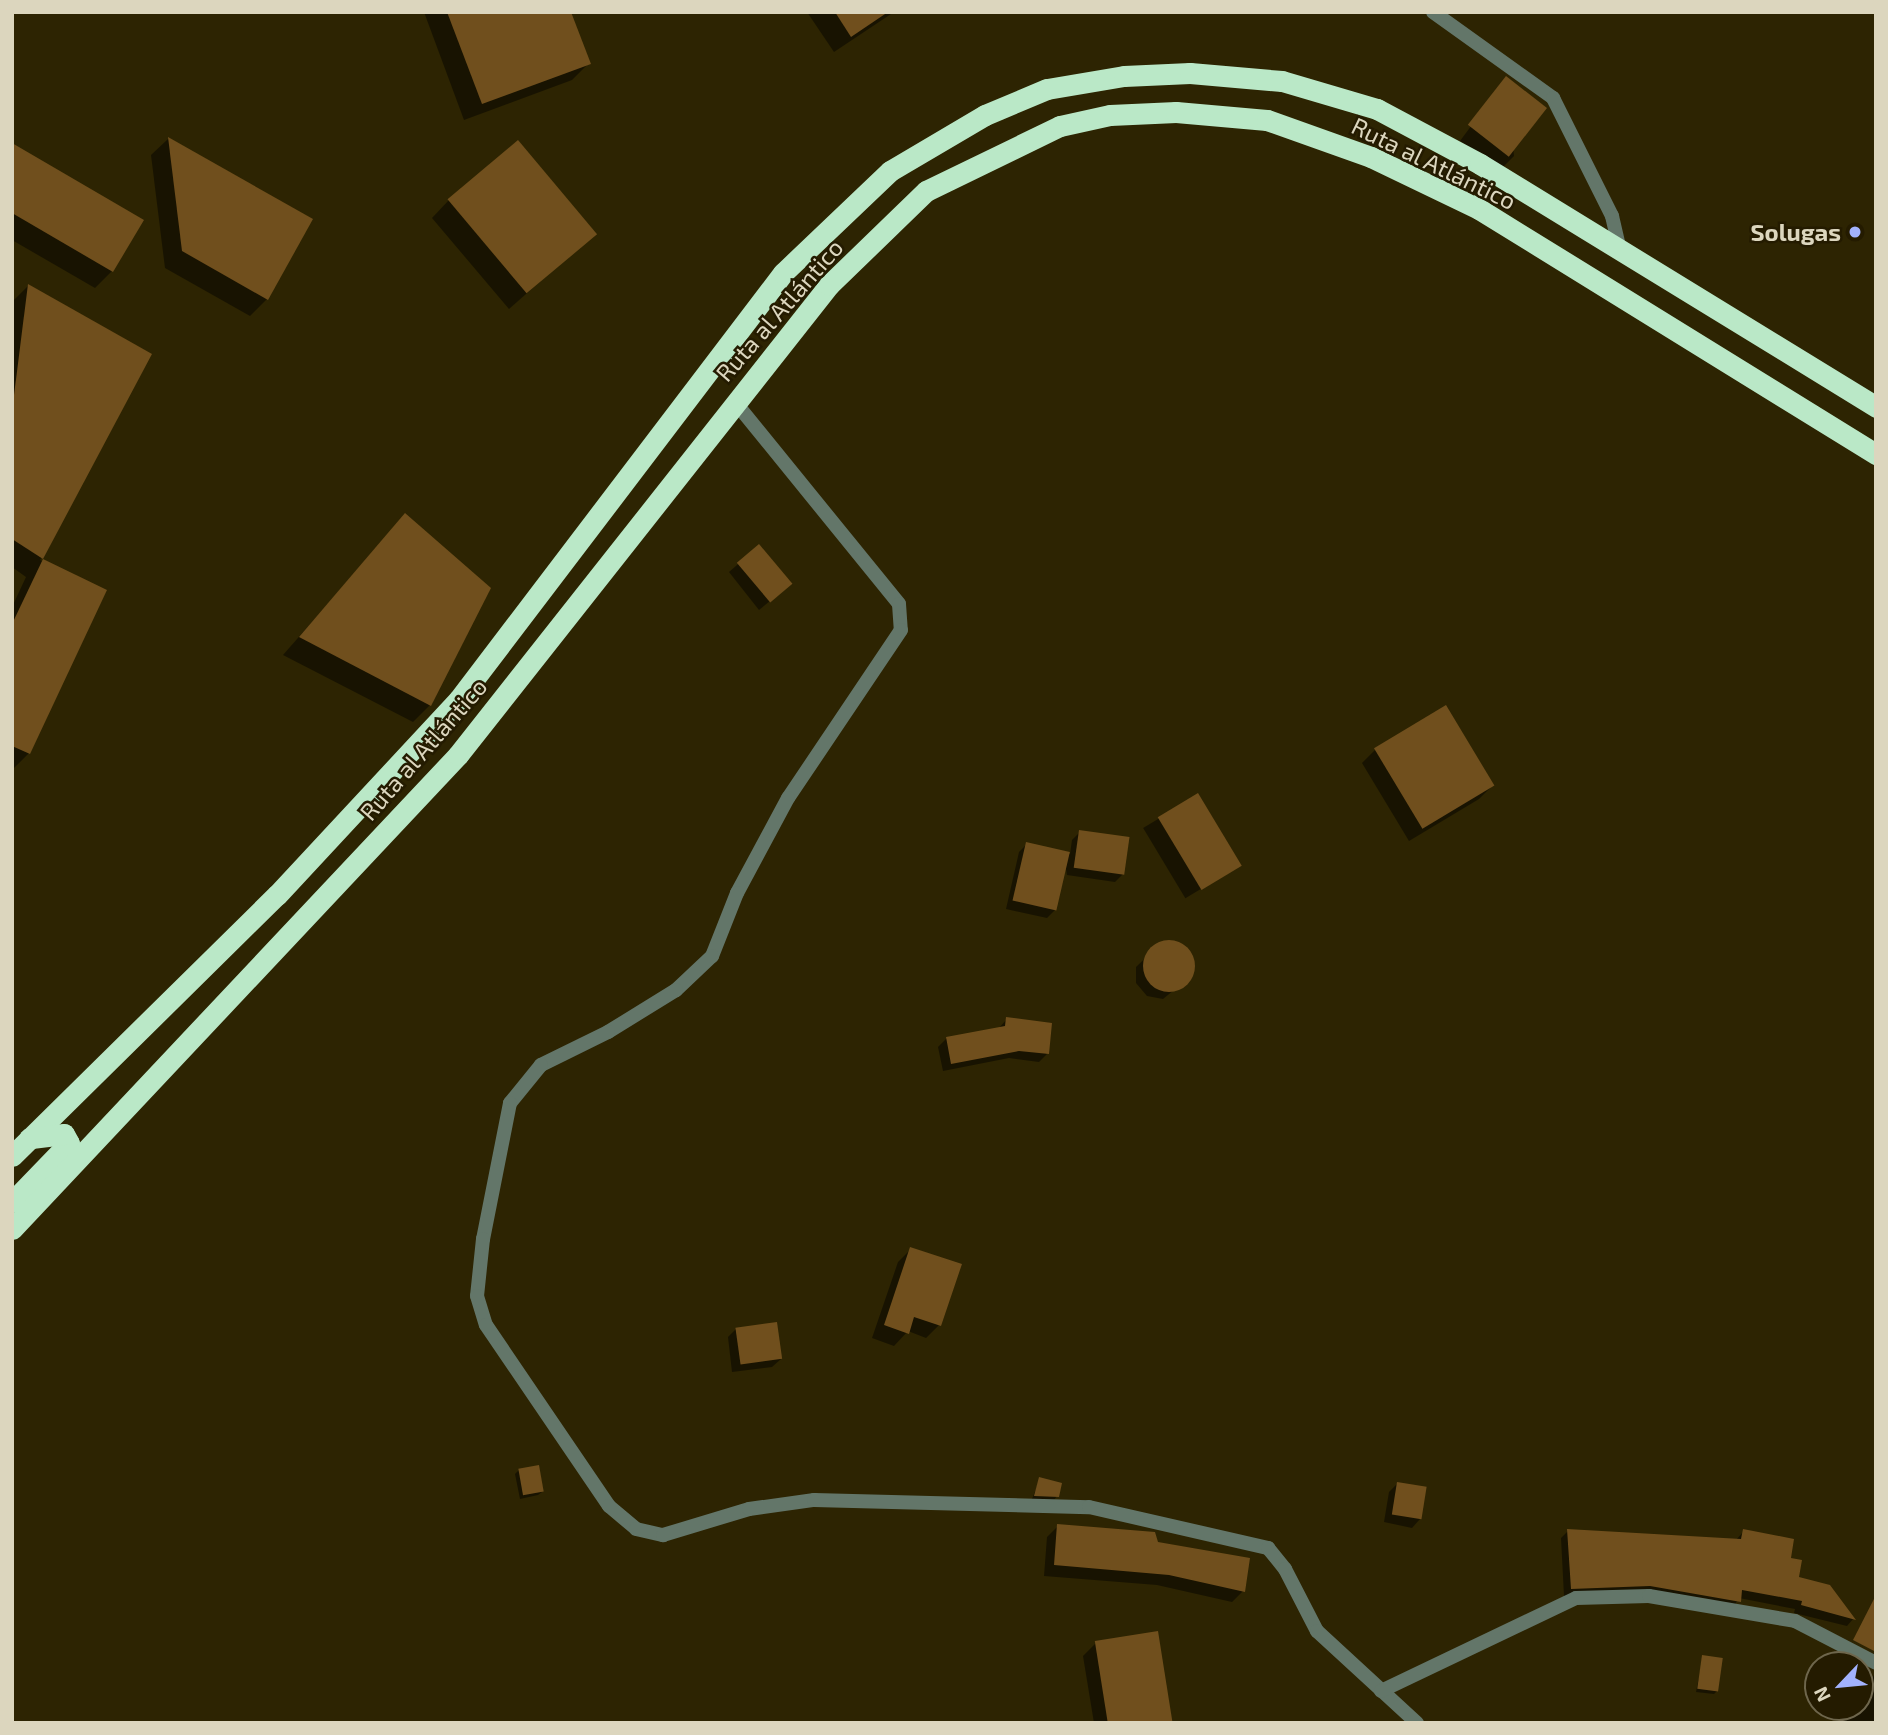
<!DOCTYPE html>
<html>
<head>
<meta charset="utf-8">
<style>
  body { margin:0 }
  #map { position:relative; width:1888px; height:1735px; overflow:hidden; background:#2d2402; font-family:"Exo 2",sans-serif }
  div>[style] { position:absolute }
  .shadow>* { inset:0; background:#0007; transform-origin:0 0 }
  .building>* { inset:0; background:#704f1d; transform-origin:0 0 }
  .round { border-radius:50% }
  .street>* { height:14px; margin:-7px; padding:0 7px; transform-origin:7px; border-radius:7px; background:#637669 }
  .highway>* { height:21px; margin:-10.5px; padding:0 10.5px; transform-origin:10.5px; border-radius:10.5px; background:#bae8c7 }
  .dots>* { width:19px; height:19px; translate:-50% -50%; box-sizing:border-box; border:4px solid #241b00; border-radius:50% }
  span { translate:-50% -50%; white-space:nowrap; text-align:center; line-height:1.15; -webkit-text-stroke:5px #241b00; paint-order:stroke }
  .street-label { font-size:24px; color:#dcd6be }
  .poi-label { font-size:24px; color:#dcd6be; font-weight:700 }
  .right { translate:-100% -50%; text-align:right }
  .frame { position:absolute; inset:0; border:14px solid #dcd6be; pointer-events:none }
  .north { position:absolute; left:1804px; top:1651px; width:70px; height:70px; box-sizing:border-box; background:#241b00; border:2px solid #6e664c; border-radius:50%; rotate:244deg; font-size:19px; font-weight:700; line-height:28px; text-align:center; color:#dcd6be }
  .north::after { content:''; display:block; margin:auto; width:24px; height:32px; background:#a2b2fd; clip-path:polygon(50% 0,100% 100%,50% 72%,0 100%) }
</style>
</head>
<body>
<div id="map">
  <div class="shadow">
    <i style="clip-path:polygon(424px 12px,570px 12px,589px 63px,572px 80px,464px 120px)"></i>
    <i style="clip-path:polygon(807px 12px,894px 12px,834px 52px)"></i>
    <i style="clip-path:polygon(1506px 79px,1514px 156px,1501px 169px,1460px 141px)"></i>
    <i style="clip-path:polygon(168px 139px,311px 219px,267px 299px,250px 316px,165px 268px,151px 155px)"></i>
    <i style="clip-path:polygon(12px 150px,112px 271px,95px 288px,12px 240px)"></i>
    <i style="clip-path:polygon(449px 200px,594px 234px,509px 309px,432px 218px)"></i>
    <i style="clip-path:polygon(28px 286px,150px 355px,40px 560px,105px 591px,29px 753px,12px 770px,12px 607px,26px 577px,12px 567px,12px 302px)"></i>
    <i style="clip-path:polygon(405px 516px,430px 705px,413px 722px,283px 655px)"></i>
    <i style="clip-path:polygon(759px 546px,781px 592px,759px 610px,729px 572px)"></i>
    <i style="clip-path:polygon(1375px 750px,1492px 786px,1479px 799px,1409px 841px,1362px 763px)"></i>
    <i style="left:1198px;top:795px;width:82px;height:64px;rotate:59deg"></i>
    <i style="clip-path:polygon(1080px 832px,1123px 874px,1115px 882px,1067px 875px,1065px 863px,1055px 910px,1047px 918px,1006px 909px,1019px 852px,1027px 844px,1070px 854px,1072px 840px)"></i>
    <i style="clip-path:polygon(1162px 942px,1185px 947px,1193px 961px,1191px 976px,1163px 999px,1147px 996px,1136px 983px,1136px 967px)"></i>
    <i style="clip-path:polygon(1007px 1019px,1047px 1054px,1039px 1062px,1009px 1058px,943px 1071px,938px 1047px,946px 1039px,998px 1029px)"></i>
    <i style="clip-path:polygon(911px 1249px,939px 1325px,926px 1338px,908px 1331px,894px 1346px,872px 1338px,898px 1262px)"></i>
    <i style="clip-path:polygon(736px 1329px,781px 1359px,772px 1367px,732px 1372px,728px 1337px)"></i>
    <i style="clip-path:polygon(519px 1470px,542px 1492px,538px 1495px,520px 1499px,515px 1474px)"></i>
    <i style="clip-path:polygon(1040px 1479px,1057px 1496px,1054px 1500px,1032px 1499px)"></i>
    <i style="clip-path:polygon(1397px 1484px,1420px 1519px,1412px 1528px,1384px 1522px,1389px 1492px)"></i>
    <i style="clip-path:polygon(1058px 1526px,1157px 1543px,1243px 1591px,1232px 1602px,1157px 1585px,1044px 1576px,1047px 1537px)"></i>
    <i style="clip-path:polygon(1568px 1531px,1736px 1540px,1744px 1531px,1789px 1559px,1797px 1578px,1829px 1587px,1853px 1619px,1847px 1626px,1794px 1613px,1795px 1609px,1739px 1598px,1732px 1609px,1642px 1593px,1564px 1596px,1561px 1538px)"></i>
    <i style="clip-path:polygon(1096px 1643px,1171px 1723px,1094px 1723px,1083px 1656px)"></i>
    <i style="clip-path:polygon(1703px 1657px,1717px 1691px,1714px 1694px,1696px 1692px)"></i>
    <i style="clip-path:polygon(1876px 1671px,1876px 1723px,1837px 1723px,1839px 1707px,1860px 1707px,1860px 1687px,1867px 1688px)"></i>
  </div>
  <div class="building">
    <i style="clip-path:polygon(447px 12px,571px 12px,591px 64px,482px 104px)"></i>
    <i style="clip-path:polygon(835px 12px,888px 12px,851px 37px)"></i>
    <i style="left:1506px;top:76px;width:52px;height:62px;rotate:38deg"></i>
    <i style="clip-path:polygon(168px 137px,313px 219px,268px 300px,182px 251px)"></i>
    <i style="left:518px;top:140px;width:123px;height:92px;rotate:50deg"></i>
    <i style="clip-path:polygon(12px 143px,144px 220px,113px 272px,12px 213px)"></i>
    <i style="clip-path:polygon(28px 284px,152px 354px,43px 559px,12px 539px,12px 411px)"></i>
    <i style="clip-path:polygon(405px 513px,491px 588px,431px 706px,299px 637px)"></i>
    <i style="left:759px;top:544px;width:52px;height:29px;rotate:50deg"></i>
    <i style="clip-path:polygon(43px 559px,107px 590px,30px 754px,12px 746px,12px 624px)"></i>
    <i style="left:1446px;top:705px;width:94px;height:84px;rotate:59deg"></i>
    <i style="left:1198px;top:793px;width:85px;height:47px;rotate:59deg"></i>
    <i style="left:1079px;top:830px;width:51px;height:38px;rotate:8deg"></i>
    <i style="left:1026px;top:842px;width:45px;height:60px;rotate:13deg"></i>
    <i class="round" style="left:1143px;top:940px;width:52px;height:52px"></i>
    <i style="clip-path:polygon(1006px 1017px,1052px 1023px,1049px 1054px,1019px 1051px,951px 1064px,946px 1037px,1005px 1026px)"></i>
    <i style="clip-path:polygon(910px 1247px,962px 1264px,941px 1326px,914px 1317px,909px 1334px,884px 1325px)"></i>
    <i style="left:777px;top:1322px;width:37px;height:42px;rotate:82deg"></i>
    <i style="left:539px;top:1465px;width:27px;height:21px;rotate:80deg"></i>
    <i style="clip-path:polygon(1039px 1477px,1062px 1483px,1059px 1497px,1034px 1496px)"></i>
    <i style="left:1397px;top:1482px;width:30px;height:33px;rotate:9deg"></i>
    <i style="clip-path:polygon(1057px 1524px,1155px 1532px,1158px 1542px,1250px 1558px,1245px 1592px,1169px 1575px,1054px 1565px)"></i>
    <i style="clip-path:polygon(1567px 1529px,1741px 1539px,1743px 1529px,1794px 1539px,1791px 1558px,1802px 1560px,1799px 1577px,1830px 1585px,1856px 1620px,1801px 1605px,1802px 1601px,1742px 1590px,1741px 1602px,1650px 1586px,1571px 1589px)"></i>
    <i style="clip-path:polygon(1876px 1595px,1876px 1652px,1853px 1640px)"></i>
    <i style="left:1158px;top:1631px;width:93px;height:64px;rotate:81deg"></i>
    <i style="left:1702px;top:1655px;width:21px;height:34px;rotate:8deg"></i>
  </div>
  <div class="street">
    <i style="left:1433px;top:12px;width:148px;rotate:35.6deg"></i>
    <i style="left:1553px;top:98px;width:132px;rotate:63.4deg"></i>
    <i style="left:1612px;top:216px;width:35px;rotate:77deg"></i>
    <i style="left:735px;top:402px;width:260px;rotate:50.9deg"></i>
    <i style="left:899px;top:604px;width:26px;rotate:86deg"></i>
    <i style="left:901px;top:630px;width:202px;rotate:123.9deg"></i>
    <i style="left:788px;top:798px;width:108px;rotate:118.2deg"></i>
    <i style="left:737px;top:893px;width:68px;rotate:111.6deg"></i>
    <i style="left:712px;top:956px;width:50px;rotate:136.6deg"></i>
    <i style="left:676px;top:990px;width:80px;rotate:148.3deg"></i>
    <i style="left:608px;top:1032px;width:75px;rotate:153.8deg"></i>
    <i style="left:541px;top:1065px;width:49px;rotate:129.2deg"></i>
    <i style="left:510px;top:1103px;width:139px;rotate:101.2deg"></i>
    <i style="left:483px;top:1239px;width:57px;rotate:96deg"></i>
    <i style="left:477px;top:1296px;width:30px;rotate:73deg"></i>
    <i style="left:486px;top:1325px;width:219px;rotate:55.8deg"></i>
    <i style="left:609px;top:1506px;width:35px;rotate:40deg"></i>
    <i style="left:636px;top:1529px;width:28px;rotate:13deg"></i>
    <i style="left:663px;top:1535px;width:90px;rotate:-16.8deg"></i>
    <i style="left:749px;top:1509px;width:66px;rotate:-7.9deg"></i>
    <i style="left:814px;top:1500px;width:275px;rotate:1.5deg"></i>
    <i style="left:1089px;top:1507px;width:184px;rotate:12.9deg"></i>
    <i style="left:1268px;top:1548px;width:27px;rotate:51deg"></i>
    <i style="left:1285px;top:1569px;width:70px;rotate:62.7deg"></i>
    <i style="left:1317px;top:1631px;width:136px;rotate:42.6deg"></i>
    <i style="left:1381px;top:1691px;width:216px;rotate:-25.5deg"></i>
    <i style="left:1576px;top:1598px;width:73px;rotate:-1.6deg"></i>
    <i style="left:1649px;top:1596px;width:148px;rotate:9.7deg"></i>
    <i style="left:1795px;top:1621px;width:91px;rotate:27.4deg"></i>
  </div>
  <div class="highway">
    <i style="left:12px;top:1156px;width:372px;rotate:-44.6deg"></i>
    <i style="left:277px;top:895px;width:267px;rotate:-47.1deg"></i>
    <i style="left:459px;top:699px;width:535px;rotate:-52.74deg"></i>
    <i style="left:783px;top:273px;width:148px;rotate:-43.6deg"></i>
    <i style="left:890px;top:171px;width:110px;rotate:-30.5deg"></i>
    <i style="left:985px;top:115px;width:67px;rotate:-22.8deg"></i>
    <i style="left:1047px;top:89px;width:78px;rotate:-9.6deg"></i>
    <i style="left:1124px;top:76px;width:66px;rotate:-2.6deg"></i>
    <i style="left:1190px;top:73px;width:92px;rotate:5deg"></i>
    <i style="left:1282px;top:81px;width:99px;rotate:16.4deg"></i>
    <i style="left:1377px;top:109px;width:117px;rotate:28.1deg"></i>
    <i style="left:1480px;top:164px;width:465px;rotate:31.5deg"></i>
    <i style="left:12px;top:1202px;width:82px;rotate:-46deg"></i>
    <i style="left:69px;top:1143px;width:10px;rotate:-119deg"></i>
    <i style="left:64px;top:1134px;width:35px;rotate:173deg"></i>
    <i style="left:12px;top:1229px;width:651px;rotate:-46.74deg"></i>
    <i style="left:458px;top:755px;width:599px;rotate:-51.71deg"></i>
    <i style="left:829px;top:285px;width:135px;rotate:-44.1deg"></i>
    <i style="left:926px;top:191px;width:149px;rotate:-25.9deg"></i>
    <i style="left:1060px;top:126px;width:51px;rotate:-12.4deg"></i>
    <i style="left:1110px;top:115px;width:66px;rotate:-2.6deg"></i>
    <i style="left:1176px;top:112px;width:91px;rotate:5deg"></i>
    <i style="left:1267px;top:120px;width:110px;rotate:19.6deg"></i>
    <i style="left:1371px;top:157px;width:120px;rotate:25.7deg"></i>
    <i style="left:1479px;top:209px;width:467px;rotate:31.7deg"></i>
  </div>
  <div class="dots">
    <i style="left:1855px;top:232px;background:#a2b2fd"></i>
  </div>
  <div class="street-label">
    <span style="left:1434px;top:163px;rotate:26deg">Ruta al Atlántico</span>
    <span style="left:779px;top:310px;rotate:-49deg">Ruta al Atlántico</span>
    <span style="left:423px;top:749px;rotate:-49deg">Ruta al Atlántico</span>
  </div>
  <div class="poi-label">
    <span class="right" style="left:1841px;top:232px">Solugas</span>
  </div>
  <div class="frame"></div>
  <div class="north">N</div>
</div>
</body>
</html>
